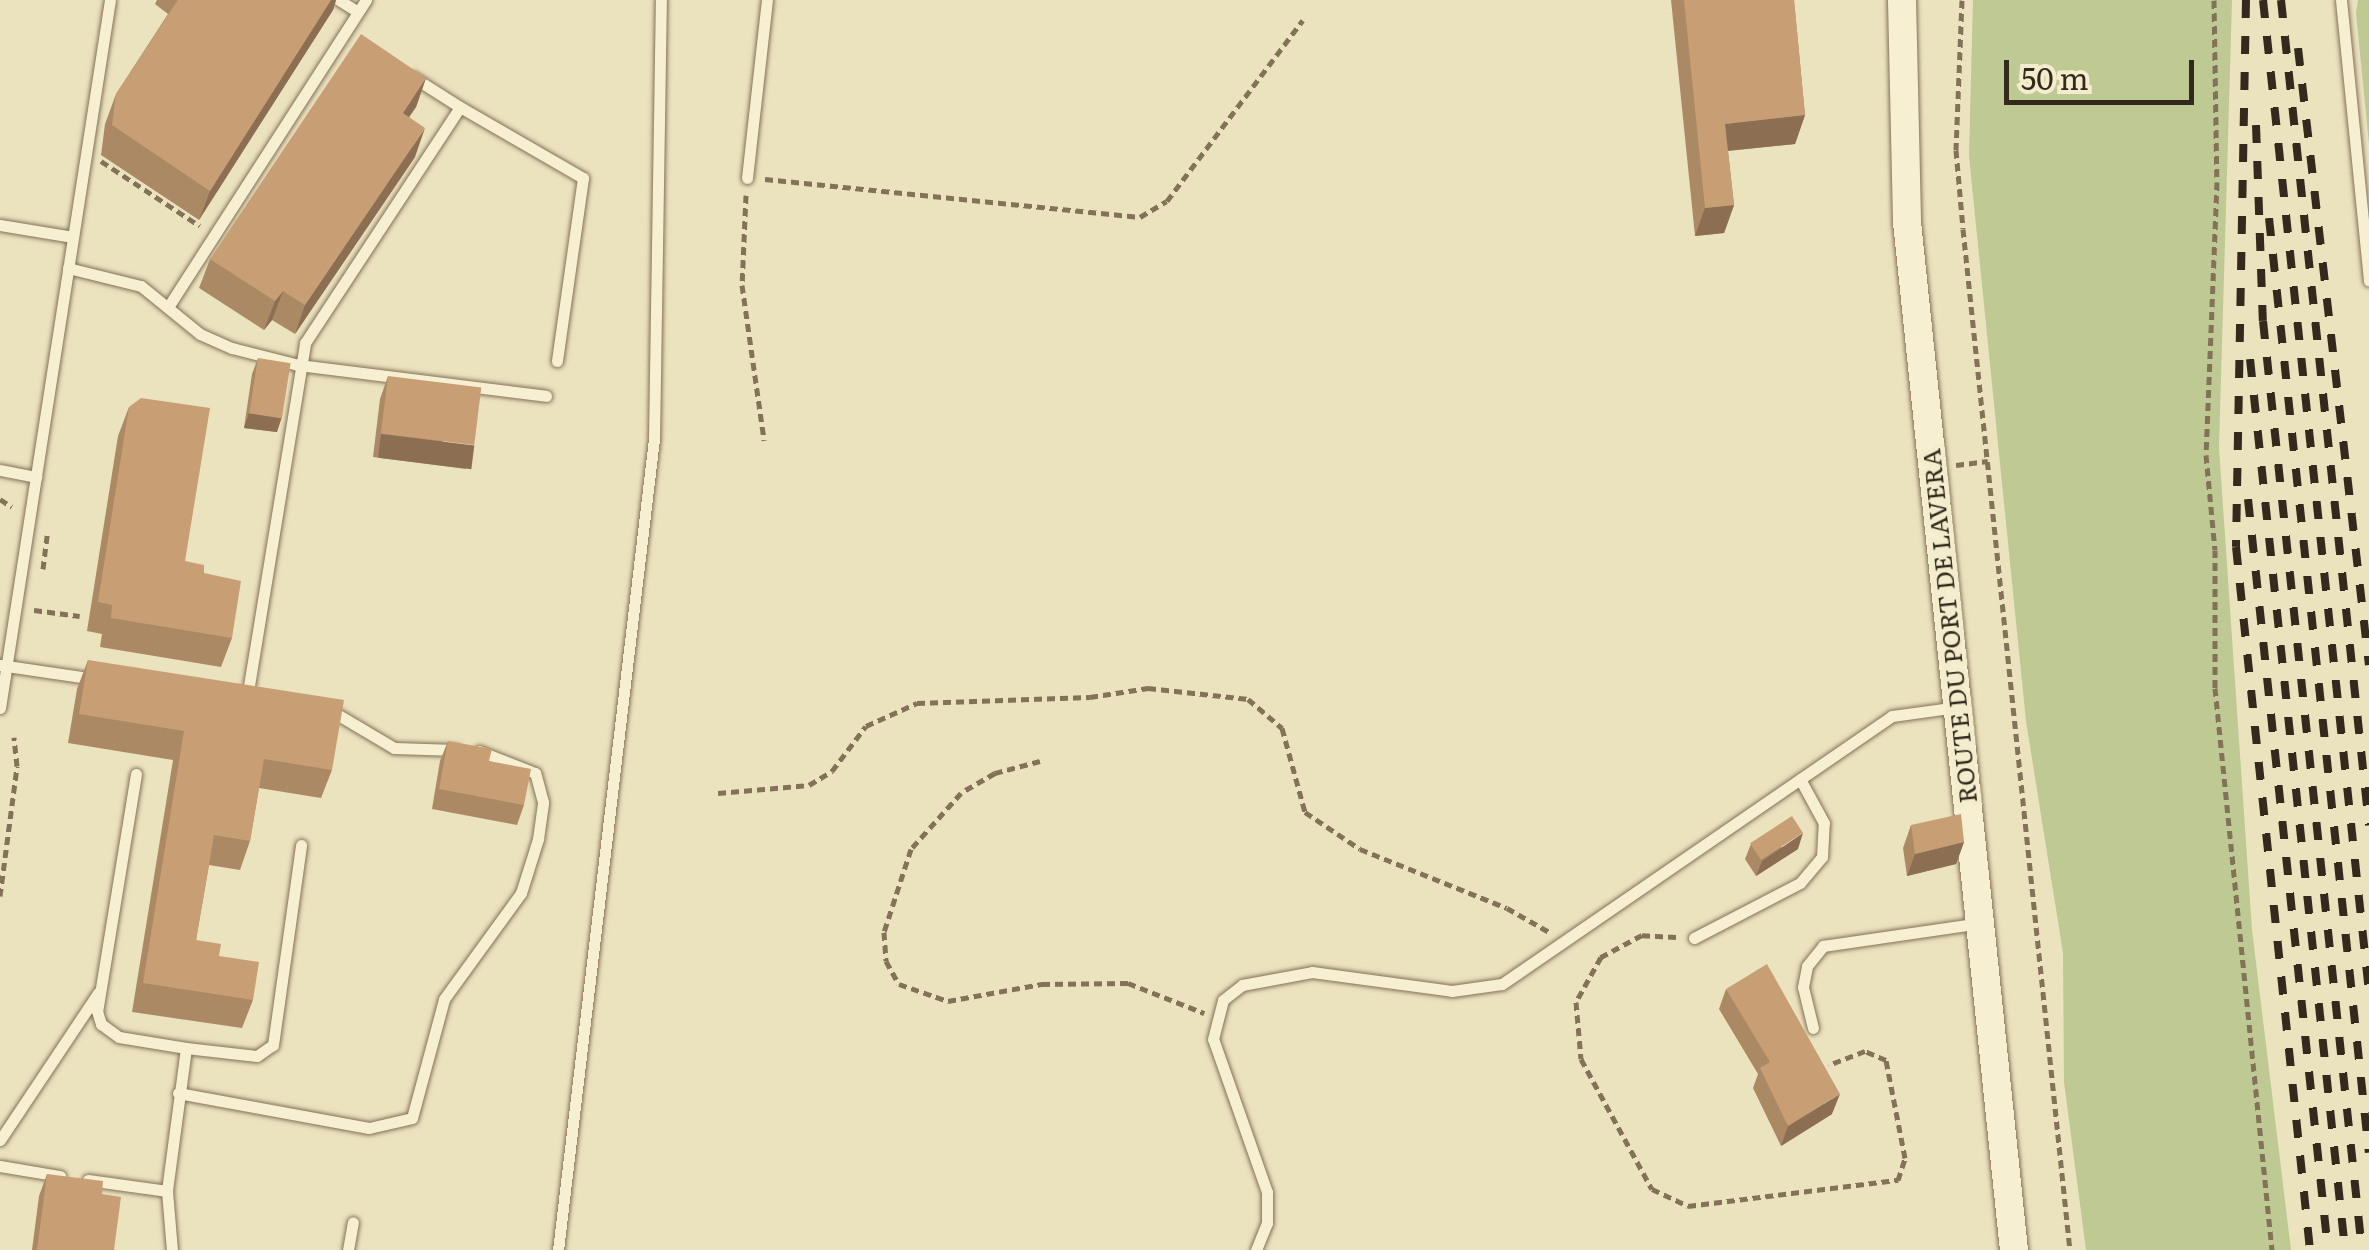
<!DOCTYPE html>
<html>
<head>
<meta charset="utf-8">
<style>
  body { margin:0 }
  #map { position:relative; width:2369px; height:1250px; overflow:hidden; background:#ebe2be; font-family:Literata,serif }
  div>[style] { position:absolute }
  .green>* { inset:0; background:#bec993 }
  .path>* { height:5px; margin-top:-2.5px; transform-origin:0; background:repeating-linear-gradient(90deg,#837258 0 8px,transparent 0 13px) }
  .roads { filter:drop-shadow(0 0 2px #837258) drop-shadow(0 0 2px #837258) }
  .service>* { height:11px; margin:-5.5px; padding:0 5.5px; transform-origin:5.5px; border-radius:5.5px; background:#f7efd1 }
  .tertiary>* { height:28px; margin:-14px; padding:0 14px; transform-origin:14px; border-radius:14px; background:#f7efd1 }
  .rail>* { height:8px; margin-top:-4px; transform-origin:0; background:repeating-linear-gradient(90deg,#33291c 0 18px,transparent 0 36px) }
  .wall>* { inset:0; background:#ac8965 }
  .shaded-wall>* { inset:0; background:#8c6f52; transform-origin:0 0 }
  .building>* { inset:0; background:#c89f75; transform-origin:0 0 }
  span { translate:-50% -50%; white-space:nowrap; text-align:center; line-height:1.15; -webkit-text-stroke:9px #f3eccd; paint-order:stroke }
  .street-label { font-size:25px; color:#33291c }
  .scale { position:absolute; left:2004px; top:60px; width:190px; height:45px; box-sizing:border-box; border:5px solid #33291c; border-top:0; padding-left:12px; font-size:30px; line-height:35px; white-space:nowrap; color:#33291c; -webkit-text-stroke:8px #f3eccd; paint-order:stroke }
</style>
</head>
<body>
<div id="map">
  <div class="green">
    <i style="clip-path:polygon(1973px 0,2232px 0,2219px 448px,2252px 930px,2291px 1250px,2086px 1250px,2064px 1082px,2063px 953px,2026px 721px,1969px 156px)"></i>
    <i style="clip-path:polygon(2358px 0,2369px 0,2369px 144px,2356px 13px)"></i>
  </div>
  <div class="path">
    <i style="left:1962px;top:0;width:150px;rotate:92.3deg"></i>
    <i style="left:1956px;top:150px;width:79px;rotate:84.9deg"></i>
    <i style="left:1963px;top:229px;width:1027px;rotate:84.02deg"></i>
    <i style="left:2214px;top:0;width:182px;rotate:89.1deg"></i>
    <i style="left:2217px;top:182px;width:273px;rotate:92.3deg"></i>
    <i style="left:2206px;top:455px;width:95px;rotate:84.6deg"></i>
    <i style="left:2215px;top:550px;width:138px;rotate:90deg"></i>
    <i style="left:2215px;top:688px;width:565px;rotate:84.21deg"></i>
    <i style="left:101px;top:161px;width:118px;rotate:33.3deg"></i>
    <i style="left:765px;top:179px;width:377px;rotate:5.8deg"></i>
    <i style="left:1140px;top:217px;width:31px;rotate:-31deg"></i>
    <i style="left:1167px;top:201px;width:226px;rotate:-53.1deg"></i>
    <i style="left:746px;top:195px;width:90px;rotate:92.5deg"></i>
    <i style="left:742px;top:285px;width:157px;rotate:81.9deg"></i>
    <i style="left:1956px;top:465px;width:32px;rotate:-7deg"></i>
    <i style="left:0;top:499px;width:14px;rotate:34deg"></i>
    <i style="left:43px;top:569px;width:38px;rotate:-83deg"></i>
    <i style="left:34px;top:610px;width:46px;rotate:7.4deg"></i>
    <i style="left:1040px;top:761px;width:47px;rotate:165.1deg"></i>
    <i style="left:995px;top:773px;width:39px;rotate:150deg"></i>
    <i style="left:961px;top:793px;width:75px;rotate:131.8deg"></i>
    <i style="left:911px;top:849px;width:87px;rotate:108deg"></i>
    <i style="left:884px;top:932px;width:29px;rotate:86deg"></i>
    <i style="left:886px;top:961px;width:26px;rotate:61deg"></i>
    <i style="left:899px;top:984px;width:52px;rotate:19.1deg"></i>
    <i style="left:948px;top:1001px;width:96px;rotate:-10.3deg"></i>
    <i style="left:1042px;top:984px;width:86px;rotate:-0.7deg"></i>
    <i style="left:1128px;top:983px;width:82px;rotate:21.5deg"></i>
    <i style="left:718px;top:793px;width:91px;rotate:-5deg"></i>
    <i style="left:809px;top:785px;width:27px;rotate:-31deg"></i>
    <i style="left:832px;top:771px;width:56px;rotate:-52.9deg"></i>
    <i style="left:866px;top:726px;width:56px;rotate:-24.3deg"></i>
    <i style="left:917px;top:703px;width:173px;rotate:-2deg"></i>
    <i style="left:1090px;top:697px;width:59px;rotate:-8.8deg"></i>
    <i style="left:1148px;top:688px;width:101px;rotate:6.3deg"></i>
    <i style="left:1248px;top:699px;width:45px;rotate:40.5deg"></i>
    <i style="left:1282px;top:728px;width:87px;rotate:74.7deg"></i>
    <i style="left:1305px;top:812px;width:66px;rotate:33.9deg"></i>
    <i style="left:1360px;top:849px;width:158px;rotate:21.9deg"></i>
    <i style="left:1507px;top:908px;width:48px;rotate:29.7deg"></i>
    <i style="left:0;top:896px;width:131px;rotate:-82.5deg"></i>
    <i style="left:17px;top:766px;width:29px;rotate:-96deg"></i>
    <i style="left:1676px;top:937px;width:34px;rotate:-177deg"></i>
    <i style="left:1642px;top:935px;width:47px;rotate:151.8deg"></i>
    <i style="left:1601px;top:957px;width:51px;rotate:119.1deg"></i>
    <i style="left:1576px;top:1002px;width:57px;rotate:85deg"></i>
    <i style="left:1581px;top:1059px;width:148px;rotate:61.4deg"></i>
    <i style="left:1652px;top:1189px;width:40px;rotate:25deg"></i>
    <i style="left:1688px;top:1206px;width:212px;rotate:-7.1deg"></i>
    <i style="left:1898px;top:1180px;width:23px;rotate:-72deg"></i>
    <i style="left:1905px;top:1158px;width:100px;rotate:-101deg"></i>
    <i style="left:1886px;top:1060px;width:23px;rotate:-157deg"></i>
    <i style="left:1865px;top:1051px;width:39px;rotate:159deg"></i>
  </div>
  <div class="roads">
    <div class="service">
      <i style="left:339px;top:0;width:22px;rotate:32deg"></i>
      <i style="left:2341px;top:0;width:282px;rotate:84.3deg"></i>
      <i style="left:413px;top:77px;width:56px;rotate:32.6deg"></i>
      <i style="left:747px;top:178px;width:179px;rotate:-83.6deg"></i>
      <i style="left:0;top:225px;width:74px;rotate:9.3deg"></i>
      <i style="left:68px;top:268px;width:75px;rotate:13.9deg"></i>
      <i style="left:141px;top:286px;width:76px;rotate:39.1deg"></i>
      <i style="left:200px;top:334px;width:35px;rotate:24deg"></i>
      <i style="left:232px;top:348px;width:68px;rotate:14.4deg"></i>
      <i style="left:298px;top:365px;width:250px;rotate:7.1deg"></i>
      <i style="left:170px;top:304px;width:362px;rotate:-57.2deg"></i>
      <i style="left:0;top:470px;width:37px;rotate:11deg"></i>
      <i style="left:0;top:665px;width:96px;rotate:8.4deg"></i>
      <i style="left:247px;top:698px;width:360px;rotate:-80.7deg"></i>
      <i style="left:305px;top:343px;width:282px;rotate:-56.7deg"></i>
      <i style="left:460px;top:107px;width:142px;rotate:30deg"></i>
      <i style="left:583px;top:178px;width:185px;rotate:98.1deg"></i>
      <i style="left:0;top:708px;width:716px;rotate:-81.17deg"></i>
      <i style="left:330px;top:710px;width:74px;rotate:30.7deg"></i>
      <i style="left:394px;top:748px;width:62px;rotate:1.8deg"></i>
      <i style="left:136px;top:774px;width:240px;rotate:99.3deg"></i>
      <i style="left:97px;top:1011px;width:14px;rotate:73deg"></i>
      <i style="left:101px;top:1024px;width:22px;rotate:36deg"></i>
      <i style="left:119px;top:1037px;width:68px;rotate:9.3deg"></i>
      <i style="left:186px;top:1048px;width:144px;rotate:97.6deg"></i>
      <i style="left:1694px;top:938px;width:119px;rotate:-27.4deg"></i>
      <i style="left:1800px;top:883px;width:34px;rotate:-50deg"></i>
      <i style="left:1822px;top:857px;width:34px;rotate:-87deg"></i>
      <i style="left:1824px;top:823px;width:50px;rotate:-118.6deg"></i>
      <i style="left:1813px;top:1028px;width:42px;rotate:-103.7deg"></i>
      <i style="left:1803px;top:987px;width:21px;rotate:-79deg"></i>
      <i style="left:1807px;top:966px;width:26px;rotate:-51deg"></i>
      <i style="left:1823px;top:946px;width:159px;rotate:-8.3deg"></i>
      <i style="left:186px;top:1048px;width:71px;rotate:6.4deg"></i>
      <i style="left:257px;top:1056px;width:19px;rotate:-35deg"></i>
      <i style="left:273px;top:1045px;width:202px;rotate:-82deg"></i>
      <i style="left:178px;top:1093px;width:194px;rotate:10.4deg"></i>
      <i style="left:369px;top:1128px;width:44px;rotate:-13.1deg"></i>
      <i style="left:412px;top:1118px;width:123px;rotate:-74.9deg"></i>
      <i style="left:444px;top:999px;width:131px;rotate:-54deg"></i>
      <i style="left:521px;top:893px;width:57px;rotate:-72.5deg"></i>
      <i style="left:538px;top:839px;width:37px;rotate:-82deg"></i>
      <i style="left:543px;top:802px;width:30px;rotate:-105deg"></i>
      <i style="left:535px;top:773px;width:60px;rotate:-158.6deg"></i>
      <i style="left:0;top:1140px;width:177px;rotate:-56.3deg"></i>
      <i style="left:0;top:1166px;width:61px;rotate:9.5deg"></i>
      <i style="left:88px;top:1180px;width:80px;rotate:7.9deg"></i>
      <i style="left:167px;top:1191px;width:59px;rotate:85.2deg"></i>
      <i style="left:348px;top:1250px;width:28px;rotate:-80deg"></i>
      <i style="left:558px;top:1250px;width:817px;rotate:-83.25deg"></i>
      <i style="left:654px;top:439px;width:439px;rotate:-89.1deg"></i>
      <i style="left:1256px;top:1250px;width:29px;rotate:-68deg"></i>
      <i style="left:1267px;top:1223px;width:31px;rotate:-90deg"></i>
      <i style="left:1267px;top:1192px;width:162px;rotate:-109.4deg"></i>
      <i style="left:1213px;top:1039px;width:40px;rotate:-75.6deg"></i>
      <i style="left:1223px;top:1000px;width:24px;rotate:-38deg"></i>
      <i style="left:1242px;top:985px;width:71px;rotate:-10.5deg"></i>
      <i style="left:1312px;top:972px;width:141px;rotate:7.7deg"></i>
      <i style="left:1452px;top:991px;width:50px;rotate:-8deg"></i>
      <i style="left:1502px;top:984px;width:473px;rotate:-34.5deg"></i>
      <i style="left:1892px;top:716px;width:67px;rotate:-7.8deg"></i>
    </div>
    <div class="tertiary">
      <i style="left:1902px;top:0;width:222px;rotate:88.7deg"></i>
      <i style="left:1907px;top:222px;width:1034px;rotate:84.06deg"></i>
    </div>
  </div>
  <div class="rail">
    <i style="left:2246px;top:0;width:547px;rotate:91.05deg"></i>
    <i style="left:2236px;top:547px;width:707px;rotate:83.99deg"></i>
    <i style="left:2263px;top:0;width:998px;rotate:83.9deg"></i>
    <i style="left:2281px;top:0;width:830px;rotate:83.91deg"></i>
    <i style="left:2298px;top:48px;width:621px;rotate:83.44deg"></i>
    <i style="left:2256px;top:125px;width:196px;rotate:88deg"></i>
    <i style="left:2263px;top:321px;width:934px;rotate:83.92deg"></i>
    <i style="left:2269px;top:218px;width:940px;rotate:83.9deg"></i>
    <i style="left:2250px;top:359px;width:896px;rotate:83.91deg"></i>
    <i style="left:2248px;top:499px;width:755px;rotate:83.92deg"></i>
  </div>
  <div class="wall">
    <i style="clip-path:polygon(157px 0,336px 0,333px 10px,199px 220px,101px 155px,105px 124px,116px 94px,168px 14px,155px 4px)"></i>
    <i style="clip-path:polygon(1671px 0,1794px 0,1805px 115px,1795px 144px,1728px 151px,1734px 205px,1724px 233px,1695px 236px)"></i>
    <i style="clip-path:polygon(426px 78px,416px 107px,409px 117px,415px 157px,295px 334px,272px 320px,264px 330px,199px 288px,210px 259px)"></i>
    <i style="clip-path:polygon(258px 358px,277px 432px,244px 428px,252px 374px)"></i>
    <i style="clip-path:polygon(388px 376px,466px 469px,373px 457px,380px 399px)"></i>
    <i style="clip-path:polygon(129px 407px,185px 561px,204px 573px,232px 638px,221px 667px,100px 647px,102px 634px,87px 631px,118px 436px)"></i>
    <i style="clip-path:polygon(88px 660px,332px 770px,321px 798px,259px 788px,250px 841px,240px 870px,209px 865px,196px 940px,219px 956px,253px 1000px,242px 1028px,132px 1012px,173px 760px,68px 743px,77px 689px)"></i>
    <i style="clip-path:polygon(448px 741px,489px 761px,524px 805px,517px 825px,432px 809px,440px 761px)"></i>
    <i style="clip-path:polygon(1911px 825px,1964px 842px,1956px 864px,1907px 876px,1903px 848px)"></i>
    <i style="clip-path:polygon(1751px 844px,1798px 849px,1756px 876px,1745px 859px)"></i>
    <i style="clip-path:polygon(1726px 989px,1832px 1114px,1781px 1146px,1753px 1088px,1758px 1074px,1719px 1009px)"></i>
    <i style="clip-path:polygon(47px 1174px,102px 1194px,114px 1250px,32px 1250px,39px 1196px)"></i>
  </div>
  <div class="shaded-wall">
    <i style="clip-path:polygon(331px 0,336px 0,333px 10px,199px 220px,210px 191px)"></i>
    <i style="clip-path:polygon(426px 78px,416px 107px,392px 142px,403px 113px)"></i>
    <i style="clip-path:polygon(1805px 115px,1795px 144px,1715px 152px,1725px 124px)"></i>
    <i style="clip-path:polygon(425px 128px,415px 157px,295px 334px,305px 305px)"></i>
    <i style="clip-path:polygon(1734px 205px,1724px 233px,1695px 236px,1705px 208px)"></i>
    <i style="clip-path:polygon(283px 291px,272px 320px,264px 330px,275px 301px)"></i>
    <i style="clip-path:polygon(249px 413px,282px 417px,277px 432px,244px 428px)"></i>
    <i style="left:381px;top:434px;width:94px;height:24px;rotate:7deg"></i>
    <i style="clip-path:polygon(1803px 833px,1798px 849px,1756px 876px,1762px 861px)"></i>
    <i style="clip-path:polygon(1964px 842px,1956px 864px,1907px 876px,1915px 854px)"></i>
    <i style="clip-path:polygon(1840px 1094px,1832px 1114px,1781px 1146px,1788px 1126px)"></i>
  </div>
  <div class="building">
    <i style="clip-path:polygon(178px 0,331px 0,210px 191px,112px 125px,116px 94px)"></i>
    <i style="clip-path:polygon(1684px 0,1794px 0,1805px 115px,1725px 124px,1734px 205px,1705px 208px)"></i>
    <i style="clip-path:polygon(361px 34px,426px 78px,403px 113px,425px 128px,305px 305px,283px 291px,275px 301px,210px 259px)"></i>
    <i style="left:258px;top:358px;width:33px;height:56px;rotate:9deg"></i>
    <i style="left:388px;top:376px;width:94px;height:58px;rotate:7deg"></i>
    <i style="clip-path:polygon(141px 398px,210px 408px,185px 561px,204px 565px,204px 573px,241px 581px,232px 638px,111px 618px,112px 605px,98px 602px,129px 407px)"></i>
    <i style="clip-path:polygon(88px 660px,344px 700px,332px 770px,264px 759px,250px 841px,214px 835px,196px 940px,221px 944px,219px 956px,259px 962px,253px 1000px,143px 983px,184px 731px,79px 714px)"></i>
    <i style="clip-path:polygon(448px 741px,492px 749px,489px 761px,531px 769px,524px 805px,439px 789px)"></i>
    <i style="clip-path:polygon(1961px 814px,1964px 842px,1915px 854px,1911px 825px)"></i>
    <i style="left:1792px;top:816px;width:20px;height:50px;rotate:57deg"></i>
    <i style="clip-path:polygon(1767px 964px,1840px 1094px,1788px 1126px,1760px 1068px,1770px 1062px,1726px 989px)"></i>
    <i style="clip-path:polygon(47px 1174px,103px 1181px,102px 1194px,121px 1197px,114px 1250px,37px 1250px)"></i>
  </div>
  <div class="street-label">
    <span style="left:1949px;top:626px;rotate:-96deg">ROUTE DU PORT DE LAVERA</span>
  </div>
  <div class="scale">50 m</div>
</div>
</body>
</html>
